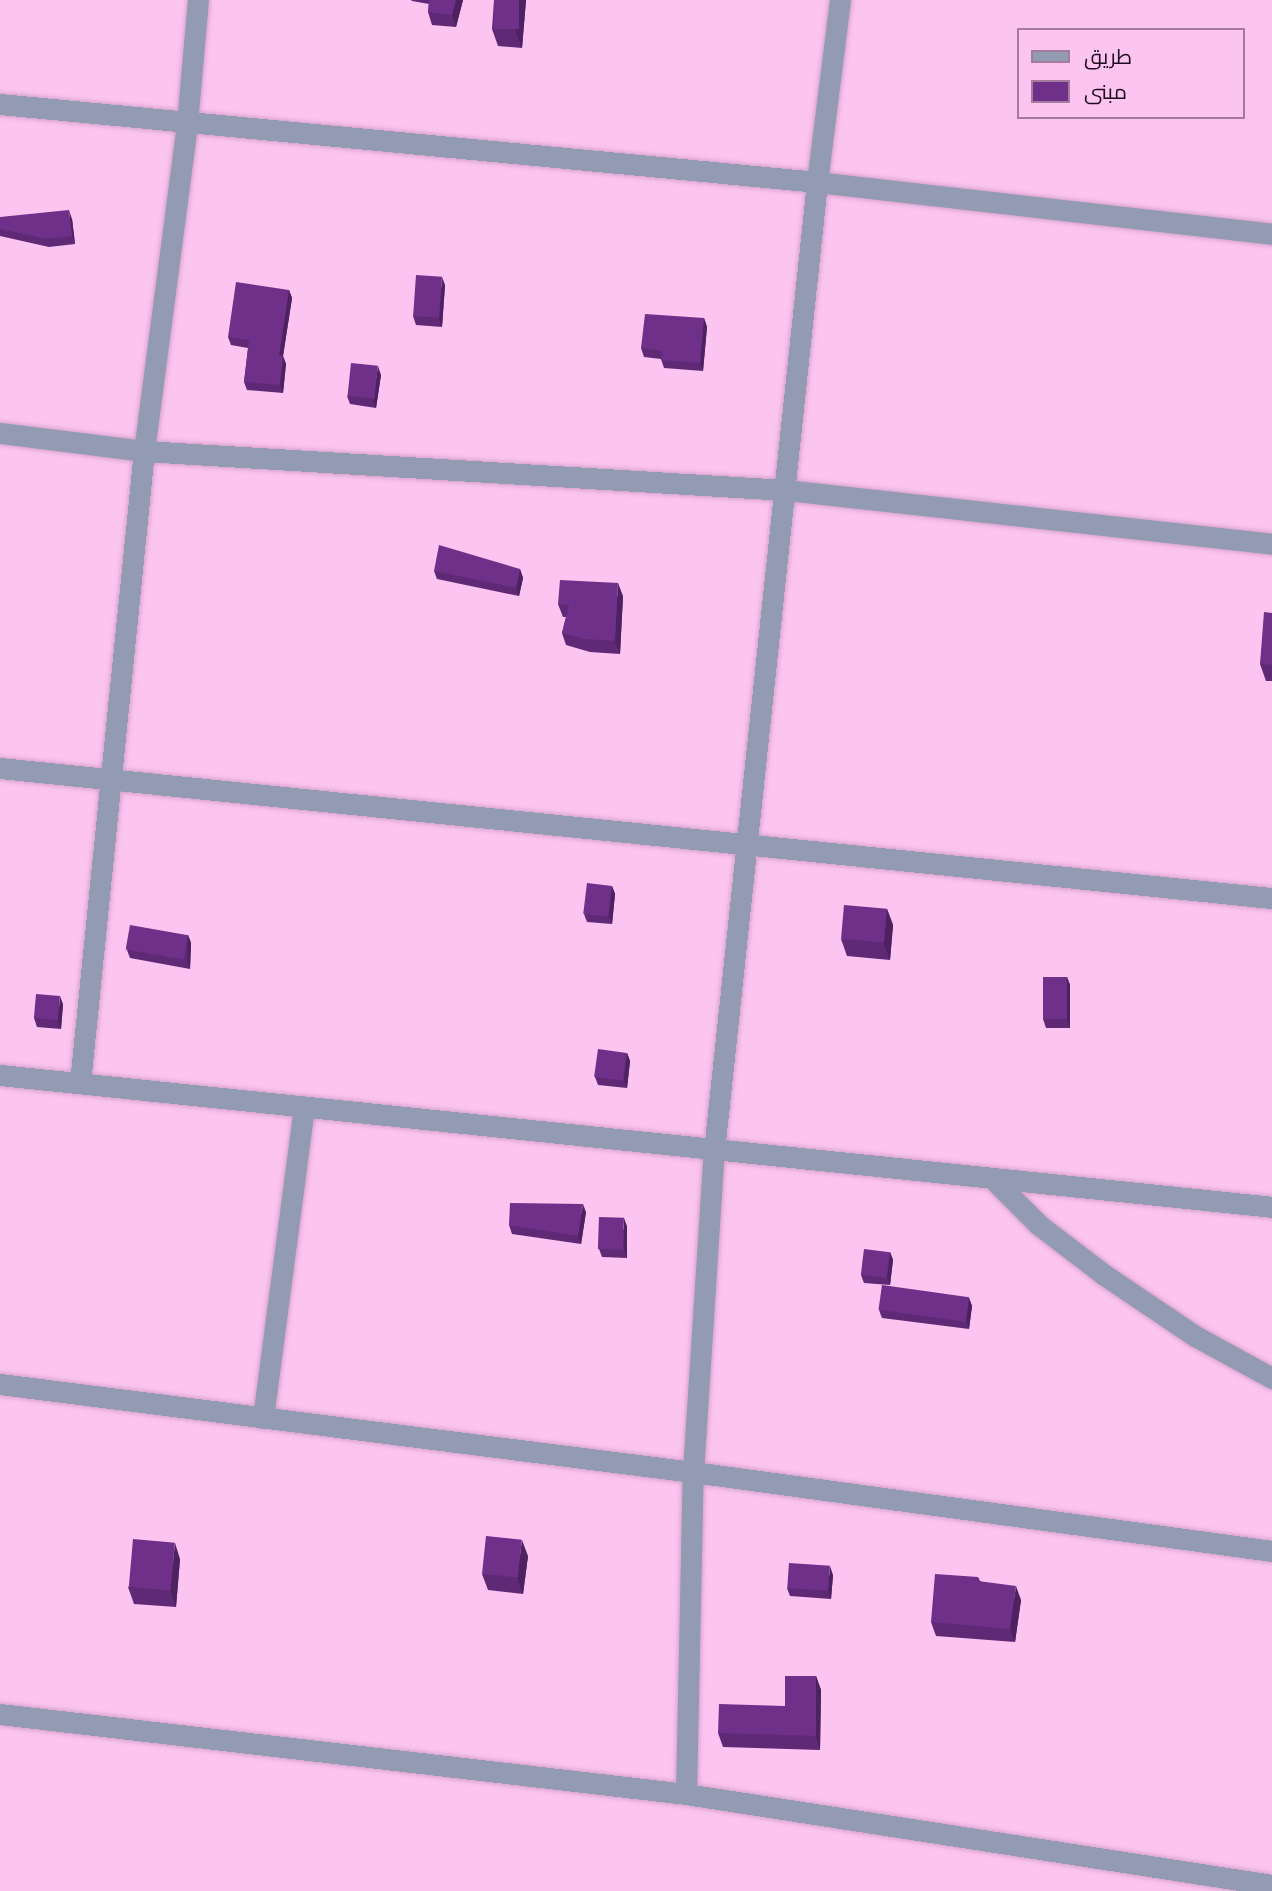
<!DOCTYPE html>
<html>
<head>
<meta charset="utf-8">
<style>
  body { margin:0 }
  #map { position:relative; width:1272px; height:1891px; overflow:hidden; background:#fcc4f0; font-family:Mulish,Cairo,sans-serif }
  div>[style] { position:absolute }
  .roads { filter:drop-shadow(0 0 2px #d4a3ca) drop-shadow(0 0 2px #d4a3ca) }
  .street>* { height:21px; margin:-10.5px; padding:0 10.5px; transform-origin:10.5px; border-radius:10.5px; background:#939ab3 }
  .wall>* { inset:0; background:#5f2976 }
  .shaded-wall>* { inset:0; background:#4d2260 }
  .building>* { inset:0; background:#6e3089; transform-origin:0 0 }
  span { translate:-50% -50%; white-space:nowrap; text-align:center; line-height:1.15; -webkit-text-stroke:7px #fcc4f0; paint-order:stroke }
  .legend { position:absolute; left:1017px; top:28px; width:228px; height:91px; box-sizing:border-box; background:#fcc4f0; border:2px solid #a47b9c; margin:0; padding:9px 12px; list-style:none; font-size:21px; color:#200d1d }
  .legend li { display:flex; align-items:center; gap:14px; height:35px }
  .legend b { width:35px; border:2px solid #a47b9c }
</style>
</head>
<body>
<div id="map">
  <div class="roads">
    <div class="street">
      <i style="left:0;top:104px;width:821px;rotate:5.45deg"></i>
      <i style="left:817px;top:182px;width:458px;rotate:6.5deg"></i>
      <i style="left:0;top:433px;width:145px;rotate:7.1deg"></i>
      <i style="left:144px;top:451px;width:643px;rotate:3.48deg"></i>
      <i style="left:786px;top:490px;width:489px;rotate:6.3deg"></i>
      <i style="left:0;top:768px;width:1279px;rotate:5.84deg"></i>
      <i style="left:0;top:1075px;width:1279px;rotate:5.92deg"></i>
      <i style="left:80px;top:1083px;width:635px;rotate:-84.22deg"></i>
      <i style="left:144px;top:451px;width:331px;rotate:-82.5deg"></i>
      <i style="left:187px;top:123px;width:123px;rotate:-84.9deg"></i>
      <i style="left:993px;top:1179px;width:65px;rotate:45deg"></i>
      <i style="left:1039px;top:1225px;width:81px;rotate:37.4deg"></i>
      <i style="left:1103px;top:1274px;width:111px;rotate:34deg"></i>
      <i style="left:1195px;top:1336px;width:88px;rotate:28.6deg"></i>
      <i style="left:0;top:1384px;width:699px;rotate:7.24deg"></i>
      <i style="left:693px;top:1472px;width:584px;rotate:7.77deg"></i>
      <i style="left:263px;top:1418px;width:314px;rotate:-82.5deg"></i>
      <i style="left:0;top:1714px;width:691px;rotate:6.65deg"></i>
      <i style="left:686px;top:1794px;width:593px;rotate:8.83deg"></i>
      <i style="left:686px;top:1794px;width:322px;rotate:-88.8deg"></i>
      <i style="left:693px;top:1472px;width:322px;rotate:-86.3deg"></i>
      <i style="left:714px;top:1151px;width:974px;rotate:-83.93deg"></i>
      <i style="left:817px;top:182px;width:183px;rotate:-82.8deg"></i>
    </div>
  </div>
  <div class="wall">
    <i style="clip-path:polygon(411px 0,463px 0,456px 27px,432px 25px,428px 12px,429px 4px,412px 1px)"></i>
    <i style="clip-path:polygon(494px 0,526px 0,522px 48px,498px 46px,492px 29px)"></i>
    <i style="clip-path:polygon(0 217px,72px 219px,75px 244px,49px 247px,0 236px)"></i>
    <i style="clip-path:polygon(445px 285px,442px 327px,416px 325px,413px 316px)"></i>
    <i style="clip-path:polygon(289px 290px,292px 298px,283px 356px,286px 364px,283px 393px,247px 390px,244px 382px,248px 348px,231px 345px,228px 337px)"></i>
    <i style="clip-path:polygon(704px 318px,707px 327px,703px 371px,664px 368px,661px 359px,644px 357px,641px 348px)"></i>
    <i style="clip-path:polygon(381px 375px,376px 408px,350px 404px,347px 396px)"></i>
    <i style="clip-path:polygon(520px 569px,523px 578px,519px 596px,437px 579px,434px 571px)"></i>
    <i style="clip-path:polygon(623px 596px,620px 654px,590px 652px,566px 645px,562px 633px,566px 617px,563px 617px,558px 604px)"></i>
    <i style="clip-path:polygon(1272px 613px,1272px 681px,1266px 681px,1260px 664px)"></i>
    <i style="clip-path:polygon(612px 886px,615px 894px,612px 924px,587px 922px,584px 914px)"></i>
    <i style="clip-path:polygon(887px 909px,893px 925px,890px 960px,847px 956px,841px 939px)"></i>
    <i style="clip-path:polygon(188px 935px,191px 943px,190px 969px,130px 958px,127px 950px)"></i>
    <i style="clip-path:polygon(1067px 977px,1070px 985px,1070px 1028px,1046px 1028px,1043px 1019px)"></i>
    <i style="clip-path:polygon(63px 1004px,61px 1029px,37px 1027px,34px 1018px)"></i>
    <i style="clip-path:polygon(627px 1053px,630px 1061px,627px 1088px,598px 1085px,595px 1077px)"></i>
    <i style="clip-path:polygon(586px 1212px,581px 1244px,512px 1234px,509px 1225px)"></i>
    <i style="clip-path:polygon(627px 1226px,627px 1258px,602px 1257px,599px 1249px)"></i>
    <i style="clip-path:polygon(890px 1252px,893px 1260px,890px 1285px,864px 1283px,861px 1275px)"></i>
    <i style="clip-path:polygon(969px 1298px,972px 1306px,969px 1329px,882px 1318px,879px 1310px)"></i>
    <i style="clip-path:polygon(528px 1556px,523px 1594px,488px 1590px,482px 1574px)"></i>
    <i style="clip-path:polygon(180px 1559px,176px 1607px,134px 1604px,128px 1587px)"></i>
    <i style="clip-path:polygon(833px 1575px,831px 1599px,790px 1596px,787px 1588px)"></i>
    <i style="clip-path:polygon(978px 1577px,980px 1581px,1021px 1600px,1015px 1642px,936px 1636px,931px 1622px)"></i>
    <i style="clip-path:polygon(816px 1676px,821px 1690px,820px 1750px,723px 1747px,718px 1733px,785px 1706px)"></i>
  </div>
  <div class="shaded-wall">
    <i style="clip-path:polygon(456px 0,463px 0,456px 27px,452px 15px)"></i>
    <i style="clip-path:polygon(519px 0,526px 0,522px 48px,516px 32px)"></i>
    <i style="clip-path:polygon(69px 210px,72px 219px,75px 244px,72px 236px)"></i>
    <i style="clip-path:polygon(442px 277px,445px 285px,442px 327px,439px 319px)"></i>
    <i style="clip-path:polygon(289px 290px,292px 298px,283px 356px,286px 364px,283px 393px,280px 385px,279px 356px)"></i>
    <i style="clip-path:polygon(704px 318px,707px 327px,703px 371px,700px 363px)"></i>
    <i style="clip-path:polygon(378px 366px,381px 375px,376px 408px,373px 400px)"></i>
    <i style="clip-path:polygon(520px 569px,523px 578px,519px 596px,516px 588px)"></i>
    <i style="clip-path:polygon(618px 583px,623px 596px,620px 654px,615px 641px)"></i>
    <i style="clip-path:polygon(612px 886px,615px 894px,612px 924px,609px 916px)"></i>
    <i style="clip-path:polygon(887px 909px,893px 925px,890px 960px,884px 944px)"></i>
    <i style="clip-path:polygon(188px 935px,191px 943px,190px 969px,187px 961px)"></i>
    <i style="clip-path:polygon(1067px 977px,1070px 985px,1070px 1028px,1067px 1019px)"></i>
    <i style="clip-path:polygon(60px 996px,63px 1004px,61px 1029px,58px 1021px)"></i>
    <i style="clip-path:polygon(627px 1053px,630px 1061px,627px 1088px,624px 1080px)"></i>
    <i style="clip-path:polygon(583px 1204px,586px 1212px,581px 1244px,578px 1236px)"></i>
    <i style="clip-path:polygon(624px 1218px,627px 1226px,627px 1258px,624px 1249px)"></i>
    <i style="clip-path:polygon(890px 1252px,893px 1260px,890px 1285px,887px 1277px)"></i>
    <i style="clip-path:polygon(969px 1298px,972px 1306px,969px 1329px,966px 1320px)"></i>
    <i style="clip-path:polygon(522px 1540px,528px 1556px,523px 1594px,517px 1578px)"></i>
    <i style="clip-path:polygon(175px 1543px,180px 1559px,176px 1607px,170px 1591px)"></i>
    <i style="clip-path:polygon(830px 1566px,833px 1575px,831px 1599px,828px 1591px)"></i>
    <i style="clip-path:polygon(1016px 1586px,1021px 1600px,1015px 1642px,1010px 1629px)"></i>
    <i style="clip-path:polygon(816px 1676px,821px 1690px,820px 1750px,816px 1736px)"></i>
  </div>
  <div class="building">
    <i style="clip-path:polygon(429px 0,456px 0,452px 15px,428px 12px)"></i>
    <i style="left:494px;top:0;width:25px;height:29px"></i>
    <i style="clip-path:polygon(69px 210px,72px 236px,46px 239px,0 229px,0 217px)"></i>
    <i style="left:416px;top:275px;width:26px;height:41px;rotate:4deg"></i>
    <i style="clip-path:polygon(236px 282px,289px 290px,279px 356px,283px 356px,280px 385px,244px 382px,249px 340px,228px 337px)"></i>
    <i style="clip-path:polygon(645px 314px,704px 318px,700px 363px,661px 360px,662px 351px,641px 348px)"></i>
    <i style="left:351px;top:363px;width:27px;height:33px;rotate:6deg"></i>
    <i style="clip-path:polygon(439px 545px,520px 569px,516px 588px,434px 571px)"></i>
    <i style="clip-path:polygon(560px 580px,618px 583px,615px 641px,585px 639px,562px 633px,569px 605px,558px 604px)"></i>
    <i style="clip-path:polygon(1264px 612px,1272px 613px,1272px 665px,1260px 664px)"></i>
    <i style="left:587px;top:883px;width:25px;height:31px;rotate:7deg"></i>
    <i style="left:844px;top:905px;width:43px;height:34px;rotate:5deg"></i>
    <i style="left:130px;top:925px;width:59px;height:25px;rotate:10deg"></i>
    <i style="left:1043px;top:977px;width:24px;height:42px"></i>
    <i style="left:36px;top:994px;width:24px;height:24px;rotate:5deg"></i>
    <i style="left:598px;top:1049px;width:29px;height:28px;rotate:8deg"></i>
    <i style="clip-path:polygon(510px 1203px,583px 1204px,578px 1236px,509px 1225px)"></i>
    <i style="left:599px;top:1217px;width:25px;height:32px;rotate:2deg"></i>
    <i style="left:864px;top:1249px;width:26px;height:26px;rotate:7deg"></i>
    <i style="left:882px;top:1285px;width:88px;height:25px;rotate:8deg"></i>
    <i style="left:486px;top:1536px;width:36px;height:38px;rotate:6deg"></i>
    <i style="left:133px;top:1539px;width:42px;height:48px;rotate:5deg"></i>
    <i style="left:789px;top:1563px;width:41px;height:25px;rotate:4deg"></i>
    <i style="clip-path:polygon(935px 1574px,978px 1577px,978px 1581px,1016px 1586px,1010px 1629px,931px 1622px)"></i>
    <i style="clip-path:polygon(785px 1676px,816px 1676px,816px 1736px,718px 1733px,719px 1704px,785px 1706px)"></i>
  </div>
  <ul class="legend">
  <li><b style="height:9px;background:#939ab3"></b>طريق</li>
  <li><b style="height:19px;background:#6e3089"></b>مبنى</li>
  </ul>
</div>
</body>
</html>
